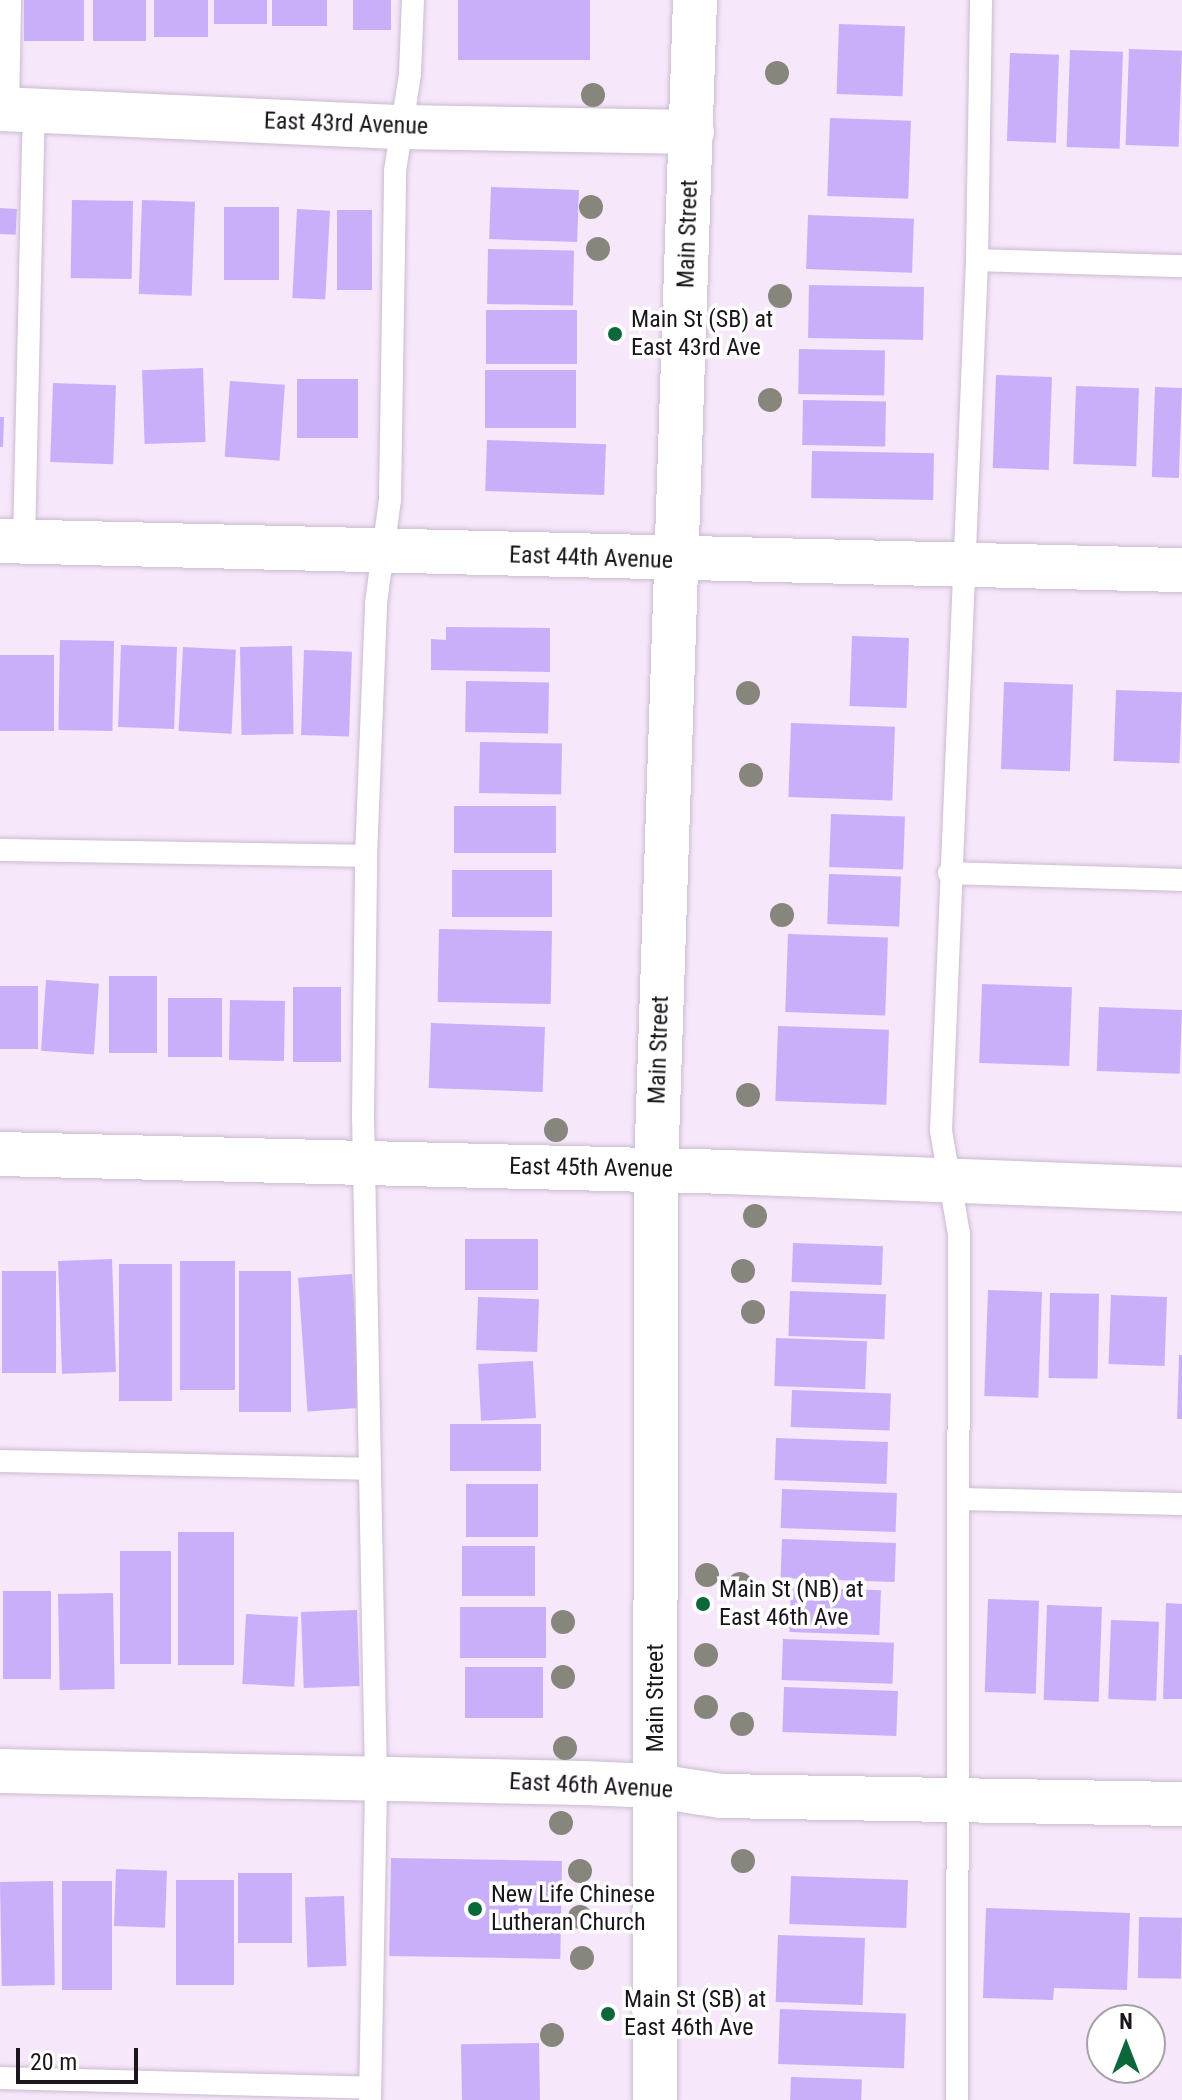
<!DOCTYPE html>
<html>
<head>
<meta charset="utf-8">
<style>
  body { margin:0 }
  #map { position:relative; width:1182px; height:2100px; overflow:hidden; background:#f6e7fb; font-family:"Roboto Condensed",sans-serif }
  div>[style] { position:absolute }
  .building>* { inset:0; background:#c9aff9; transform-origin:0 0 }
  .roads { filter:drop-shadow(0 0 2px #cabbcf) drop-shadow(0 0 2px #cabbcf) }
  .service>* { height:22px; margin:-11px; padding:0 11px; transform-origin:11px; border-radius:11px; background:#fff }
  .minor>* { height:44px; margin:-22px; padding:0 22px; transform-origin:22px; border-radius:22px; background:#fff }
  .secondary>* { height:44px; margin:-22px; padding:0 22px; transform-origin:22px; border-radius:22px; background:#fff }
  .trees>* { width:24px; height:24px; margin:-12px; border-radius:50%; background:#87867c }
  .dots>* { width:22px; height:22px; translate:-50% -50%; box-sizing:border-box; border:4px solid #fff; border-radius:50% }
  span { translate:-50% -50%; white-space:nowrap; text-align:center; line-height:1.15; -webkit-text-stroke:7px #fff; paint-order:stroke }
  .street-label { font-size:24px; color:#1b161d }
  .poi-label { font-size:24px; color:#1b161d }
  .left { translate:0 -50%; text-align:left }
  .north { position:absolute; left:1086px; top:2004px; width:80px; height:80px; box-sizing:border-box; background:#fff; border:2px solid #a4a2a5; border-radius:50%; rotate:0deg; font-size:22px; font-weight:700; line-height:32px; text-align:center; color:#1b161d }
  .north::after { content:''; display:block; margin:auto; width:28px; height:36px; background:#0c683b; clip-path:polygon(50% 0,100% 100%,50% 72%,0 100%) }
  .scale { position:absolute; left:16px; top:2048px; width:122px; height:36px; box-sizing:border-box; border:4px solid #1b161d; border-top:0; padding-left:10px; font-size:24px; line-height:28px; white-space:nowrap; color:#1b161d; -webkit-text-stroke:6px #fff; paint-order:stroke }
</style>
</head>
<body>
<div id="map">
  <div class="building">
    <i style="left:24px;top:0;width:60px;height:41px"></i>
    <i style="left:93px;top:0;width:53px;height:41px"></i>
    <i style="left:154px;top:0;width:54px;height:37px"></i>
    <i style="left:214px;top:0;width:53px;height:24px"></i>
    <i style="left:272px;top:0;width:55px;height:26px"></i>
    <i style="left:353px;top:0;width:38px;height:30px"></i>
    <i style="left:458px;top:0;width:132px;height:60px"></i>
    <i style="left:839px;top:24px;width:66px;height:70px;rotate:2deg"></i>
    <i style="left:1129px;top:49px;width:53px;height:96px;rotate:2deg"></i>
    <i style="left:1070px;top:50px;width:53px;height:97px;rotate:2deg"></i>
    <i style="left:1010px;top:53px;width:49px;height:88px;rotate:2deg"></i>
    <i style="left:830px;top:118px;width:81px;height:78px;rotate:2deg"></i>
    <i style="left:491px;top:187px;width:88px;height:52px;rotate:2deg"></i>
    <i style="left:72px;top:200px;width:61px;height:78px;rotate:1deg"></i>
    <i style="left:142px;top:200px;width:53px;height:94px;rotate:2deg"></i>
    <i style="left:224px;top:207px;width:55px;height:73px"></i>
    <i style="left:0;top:208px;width:17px;height:26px;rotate:3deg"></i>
    <i style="left:297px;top:209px;width:33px;height:89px;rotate:3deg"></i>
    <i style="left:337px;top:210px;width:35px;height:80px"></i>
    <i style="left:808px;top:215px;width:106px;height:54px;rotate:2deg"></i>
    <i style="left:488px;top:249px;width:86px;height:55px;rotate:1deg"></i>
    <i style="left:809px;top:285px;width:115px;height:53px;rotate:1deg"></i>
    <i style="left:577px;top:310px;width:54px;height:91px;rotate:90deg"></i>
    <i style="left:799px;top:349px;width:86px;height:45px;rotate:1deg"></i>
    <i style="left:203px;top:368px;width:74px;height:61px;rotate:88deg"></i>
    <i style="left:485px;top:370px;width:91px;height:58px"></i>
    <i style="left:996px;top:375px;width:56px;height:93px;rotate:2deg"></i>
    <i style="left:297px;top:379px;width:61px;height:59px"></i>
    <i style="left:230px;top:381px;width:55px;height:76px;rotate:4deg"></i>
    <i style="left:53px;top:383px;width:63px;height:79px;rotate:2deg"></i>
    <i style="left:1076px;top:386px;width:63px;height:78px;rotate:2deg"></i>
    <i style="left:1155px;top:387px;width:27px;height:90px;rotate:2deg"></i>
    <i style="left:803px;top:400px;width:83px;height:45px;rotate:1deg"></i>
    <i style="clip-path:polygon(0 417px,4px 417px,3px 447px,0 447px)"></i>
    <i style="left:487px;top:440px;width:119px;height:51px;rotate:2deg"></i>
    <i style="left:812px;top:451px;width:122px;height:47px;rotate:1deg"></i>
    <i style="clip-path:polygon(446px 627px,550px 628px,550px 672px,431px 670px,431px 639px,446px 640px)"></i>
    <i style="left:852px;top:636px;width:57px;height:70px;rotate:2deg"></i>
    <i style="left:60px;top:640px;width:54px;height:90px;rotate:1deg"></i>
    <i style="left:121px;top:645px;width:56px;height:82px;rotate:2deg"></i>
    <i style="left:292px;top:646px;width:88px;height:52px;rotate:89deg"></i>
    <i style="left:183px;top:647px;width:53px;height:84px;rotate:3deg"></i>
    <i style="left:304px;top:650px;width:48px;height:85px;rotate:2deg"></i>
    <i style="left:0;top:655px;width:54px;height:76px"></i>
    <i style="left:466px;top:681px;width:83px;height:51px;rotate:1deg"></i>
    <i style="left:1004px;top:682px;width:69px;height:87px;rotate:2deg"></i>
    <i style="left:1116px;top:690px;width:66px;height:71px;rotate:2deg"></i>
    <i style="left:791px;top:723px;width:104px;height:74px;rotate:2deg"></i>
    <i style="left:480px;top:742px;width:82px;height:51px;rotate:1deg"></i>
    <i style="left:454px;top:806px;width:102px;height:47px"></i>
    <i style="left:831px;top:814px;width:74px;height:53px;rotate:2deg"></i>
    <i style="left:452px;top:870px;width:100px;height:47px"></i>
    <i style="left:829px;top:874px;width:72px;height:50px;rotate:2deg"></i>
    <i style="left:439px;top:929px;width:113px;height:73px;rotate:1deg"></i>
    <i style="left:788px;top:934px;width:100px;height:78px;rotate:2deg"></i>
    <i style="left:109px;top:976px;width:48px;height:77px"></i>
    <i style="left:46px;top:980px;width:53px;height:71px;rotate:4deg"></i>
    <i style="left:982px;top:984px;width:90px;height:79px;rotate:2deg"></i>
    <i style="left:0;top:986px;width:38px;height:63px"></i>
    <i style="left:293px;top:987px;width:48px;height:75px"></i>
    <i style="left:168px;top:998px;width:54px;height:59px"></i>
    <i style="left:230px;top:1000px;width:55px;height:60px;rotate:1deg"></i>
    <i style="left:1099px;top:1007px;width:83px;height:64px;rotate:2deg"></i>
    <i style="left:431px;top:1023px;width:114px;height:65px;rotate:2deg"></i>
    <i style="left:778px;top:1026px;width:111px;height:75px;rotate:2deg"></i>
    <i style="left:465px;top:1239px;width:73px;height:51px"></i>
    <i style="left:793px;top:1243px;width:90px;height:39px;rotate:2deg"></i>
    <i style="left:112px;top:1259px;width:113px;height:54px;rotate:88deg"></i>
    <i style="left:180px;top:1261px;width:55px;height:129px"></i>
    <i style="left:119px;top:1264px;width:53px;height:137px"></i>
    <i style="left:2px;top:1271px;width:54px;height:102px"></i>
    <i style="left:239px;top:1271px;width:52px;height:141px"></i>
    <i style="left:352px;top:1274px;width:134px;height:54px;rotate:86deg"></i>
    <i style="left:988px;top:1290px;width:54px;height:106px;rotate:2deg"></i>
    <i style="left:790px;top:1291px;width:96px;height:45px;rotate:2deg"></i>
    <i style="left:1050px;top:1293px;width:49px;height:85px;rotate:1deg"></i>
    <i style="left:1111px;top:1295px;width:56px;height:69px;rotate:2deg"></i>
    <i style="left:478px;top:1297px;width:61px;height:53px;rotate:2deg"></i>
    <i style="left:776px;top:1338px;width:91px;height:48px;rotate:2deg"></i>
    <i style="clip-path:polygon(1179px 1355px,1182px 1355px,1182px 1419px,1177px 1419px)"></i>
    <i style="left:533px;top:1361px;width:57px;height:55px;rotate:87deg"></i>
    <i style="left:792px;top:1390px;width:99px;height:37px;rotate:2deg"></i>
    <i style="left:541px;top:1424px;width:47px;height:91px;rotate:90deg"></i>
    <i style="left:776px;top:1438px;width:112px;height:42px;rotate:2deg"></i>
    <i style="left:466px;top:1484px;width:72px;height:53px"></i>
    <i style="left:782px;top:1489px;width:115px;height:39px;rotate:2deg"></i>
    <i style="left:178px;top:1532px;width:56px;height:133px"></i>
    <i style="left:782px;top:1539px;width:114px;height:39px;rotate:2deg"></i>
    <i style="left:535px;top:1546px;width:50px;height:73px;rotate:90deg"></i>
    <i style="left:120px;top:1551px;width:51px;height:113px"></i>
    <i style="left:791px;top:1587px;width:90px;height:45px;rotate:2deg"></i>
    <i style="left:3px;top:1591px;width:48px;height:88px"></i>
    <i style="left:113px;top:1593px;width:96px;height:55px;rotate:89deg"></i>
    <i style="left:988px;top:1599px;width:51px;height:93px;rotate:2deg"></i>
    <i style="clip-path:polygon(1166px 1603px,1182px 1604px,1182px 1699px,1163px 1699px)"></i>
    <i style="left:1047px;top:1605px;width:55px;height:95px;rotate:2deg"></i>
    <i style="left:460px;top:1607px;width:86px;height:51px"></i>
    <i style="left:357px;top:1610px;width:76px;height:56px;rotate:88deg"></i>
    <i style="left:246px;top:1614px;width:52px;height:70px;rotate:3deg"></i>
    <i style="left:1111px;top:1620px;width:48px;height:79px;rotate:2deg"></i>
    <i style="left:783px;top:1639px;width:111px;height:41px;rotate:2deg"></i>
    <i style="left:465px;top:1667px;width:78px;height:51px"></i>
    <i style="left:784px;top:1687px;width:114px;height:45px;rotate:2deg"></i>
    <i style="left:391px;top:1858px;width:171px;height:98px;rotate:1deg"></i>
    <i style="left:116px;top:1869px;width:51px;height:57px;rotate:2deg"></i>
    <i style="left:238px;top:1873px;width:54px;height:70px"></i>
    <i style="left:791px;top:1876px;width:117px;height:48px;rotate:2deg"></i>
    <i style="left:176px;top:1880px;width:58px;height:105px"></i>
    <i style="left:53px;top:1881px;width:104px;height:53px;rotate:89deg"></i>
    <i style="left:62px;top:1881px;width:50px;height:109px"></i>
    <i style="left:344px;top:1896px;width:70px;height:39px;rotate:88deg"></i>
    <i style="clip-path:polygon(986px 1908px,1130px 1913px,1127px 1990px,1054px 1988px,1053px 2000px,983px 1998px)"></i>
    <i style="left:1139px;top:1917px;width:43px;height:61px;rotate:1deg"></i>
    <i style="left:778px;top:1935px;width:87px;height:67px;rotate:2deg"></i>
    <i style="left:780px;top:2009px;width:126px;height:55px;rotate:2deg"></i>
    <i style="left:539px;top:2043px;width:57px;height:78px;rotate:89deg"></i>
    <i style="left:791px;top:2077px;width:71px;height:23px;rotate:2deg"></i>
  </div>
  <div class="roads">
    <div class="service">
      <i style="left:8px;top:109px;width:109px;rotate:-88.9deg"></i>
      <i style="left:977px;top:260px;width:205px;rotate:1.7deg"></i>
      <i style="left:24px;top:542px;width:432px;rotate:-88.7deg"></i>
      <i style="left:0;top:850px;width:366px;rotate:0.9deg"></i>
      <i style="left:949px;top:873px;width:233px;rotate:1.7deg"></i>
      <i style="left:0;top:1461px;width:367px;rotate:1.2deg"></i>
      <i style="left:960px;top:1499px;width:222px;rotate:1.3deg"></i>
      <i style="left:0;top:2078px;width:370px;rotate:1.5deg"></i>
      <i style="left:370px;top:2100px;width:321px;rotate:-88.9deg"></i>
      <i style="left:376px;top:1779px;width:663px;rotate:-91.12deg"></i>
      <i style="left:363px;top:1116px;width:260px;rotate:-89.3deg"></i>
      <i style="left:366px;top:856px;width:253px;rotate:-87.7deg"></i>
      <i style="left:376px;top:603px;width:104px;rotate:-82.3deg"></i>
      <i style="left:390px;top:500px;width:329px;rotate:-89.1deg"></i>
      <i style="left:395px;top:171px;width:98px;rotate:-81.2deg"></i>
      <i style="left:410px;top:74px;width:74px;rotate:-87.7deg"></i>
      <i style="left:957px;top:2100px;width:866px;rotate:-89.87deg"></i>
      <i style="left:959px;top:1234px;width:105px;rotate:-99.9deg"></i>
      <i style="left:941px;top:1131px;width:872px;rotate:-87.63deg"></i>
      <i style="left:977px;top:260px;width:260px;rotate:-89.1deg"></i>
    </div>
    <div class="minor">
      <i style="left:0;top:109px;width:402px;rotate:2.6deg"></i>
      <i style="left:402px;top:127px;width:290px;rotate:1deg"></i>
      <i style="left:0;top:541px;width:1182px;rotate:1.41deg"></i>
      <i style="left:0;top:1154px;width:731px;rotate:1.41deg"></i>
      <i style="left:731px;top:1172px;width:451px;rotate:2.2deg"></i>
      <i style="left:0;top:1771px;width:583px;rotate:1.18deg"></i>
      <i style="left:583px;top:1783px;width:73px;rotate:2.4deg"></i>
      <i style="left:656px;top:1786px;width:66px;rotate:8.7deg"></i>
      <i style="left:721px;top:1796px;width:461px;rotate:1deg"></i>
    </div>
    <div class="secondary">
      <i style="left:655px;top:2100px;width:930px;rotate:-89.94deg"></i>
      <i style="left:656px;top:1170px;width:1171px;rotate:-88.09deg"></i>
    </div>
  </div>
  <div class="trees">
    <i style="left:777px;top:73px"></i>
    <i style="left:593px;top:95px"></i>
    <i style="left:591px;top:207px"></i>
    <i style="left:598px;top:249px"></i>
    <i style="left:780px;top:296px"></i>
    <i style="left:770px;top:400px"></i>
    <i style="left:748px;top:693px"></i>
    <i style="left:751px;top:775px"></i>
    <i style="left:782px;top:915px"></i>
    <i style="left:748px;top:1095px"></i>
    <i style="left:556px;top:1130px"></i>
    <i style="left:755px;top:1216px"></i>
    <i style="left:743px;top:1271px"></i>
    <i style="left:753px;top:1312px"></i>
    <i style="left:707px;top:1575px"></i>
    <i style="left:740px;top:1584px"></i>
    <i style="left:563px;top:1622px"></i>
    <i style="left:706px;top:1655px"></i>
    <i style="left:563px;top:1677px"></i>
    <i style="left:706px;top:1707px"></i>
    <i style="left:742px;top:1724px"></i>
    <i style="left:565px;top:1748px"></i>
    <i style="left:561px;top:1823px"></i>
    <i style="left:743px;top:1861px"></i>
    <i style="left:580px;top:1871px"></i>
    <i style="left:580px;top:1917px"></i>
    <i style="left:582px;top:1958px"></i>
    <i style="left:552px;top:2035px"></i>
  </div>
  <div class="dots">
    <i style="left:615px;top:334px;background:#0c683b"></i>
    <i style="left:703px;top:1604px;background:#0c683b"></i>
    <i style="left:475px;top:1909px;background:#0c683b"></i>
    <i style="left:608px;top:2014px;background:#0c683b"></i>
  </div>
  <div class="street-label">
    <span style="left:346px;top:124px;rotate:2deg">East 43rd Avenue</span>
    <span style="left:688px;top:234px;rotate:-88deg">Main Street</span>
    <span style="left:591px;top:558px;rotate:2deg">East 44th Avenue</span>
    <span style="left:659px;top:1050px;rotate:-88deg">Main Street</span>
    <span style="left:591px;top:1168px;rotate:1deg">East 45th Avenue</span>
    <span style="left:656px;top:1698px;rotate:-90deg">Main Street</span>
    <span style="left:591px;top:1786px;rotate:3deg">East 46th Avenue</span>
  </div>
  <div class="poi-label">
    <span class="left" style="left:631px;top:334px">Main St (SB) at<br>East 43rd Ave</span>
    <span class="left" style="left:719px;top:1604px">Main St (NB) at<br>East 46th Ave</span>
    <span class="left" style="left:491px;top:1909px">New Life Chinese<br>Lutheran Church</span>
    <span class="left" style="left:624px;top:2014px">Main St (SB) at<br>East 46th Ave</span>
  </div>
  <div class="north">N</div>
  <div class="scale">20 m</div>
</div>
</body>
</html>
